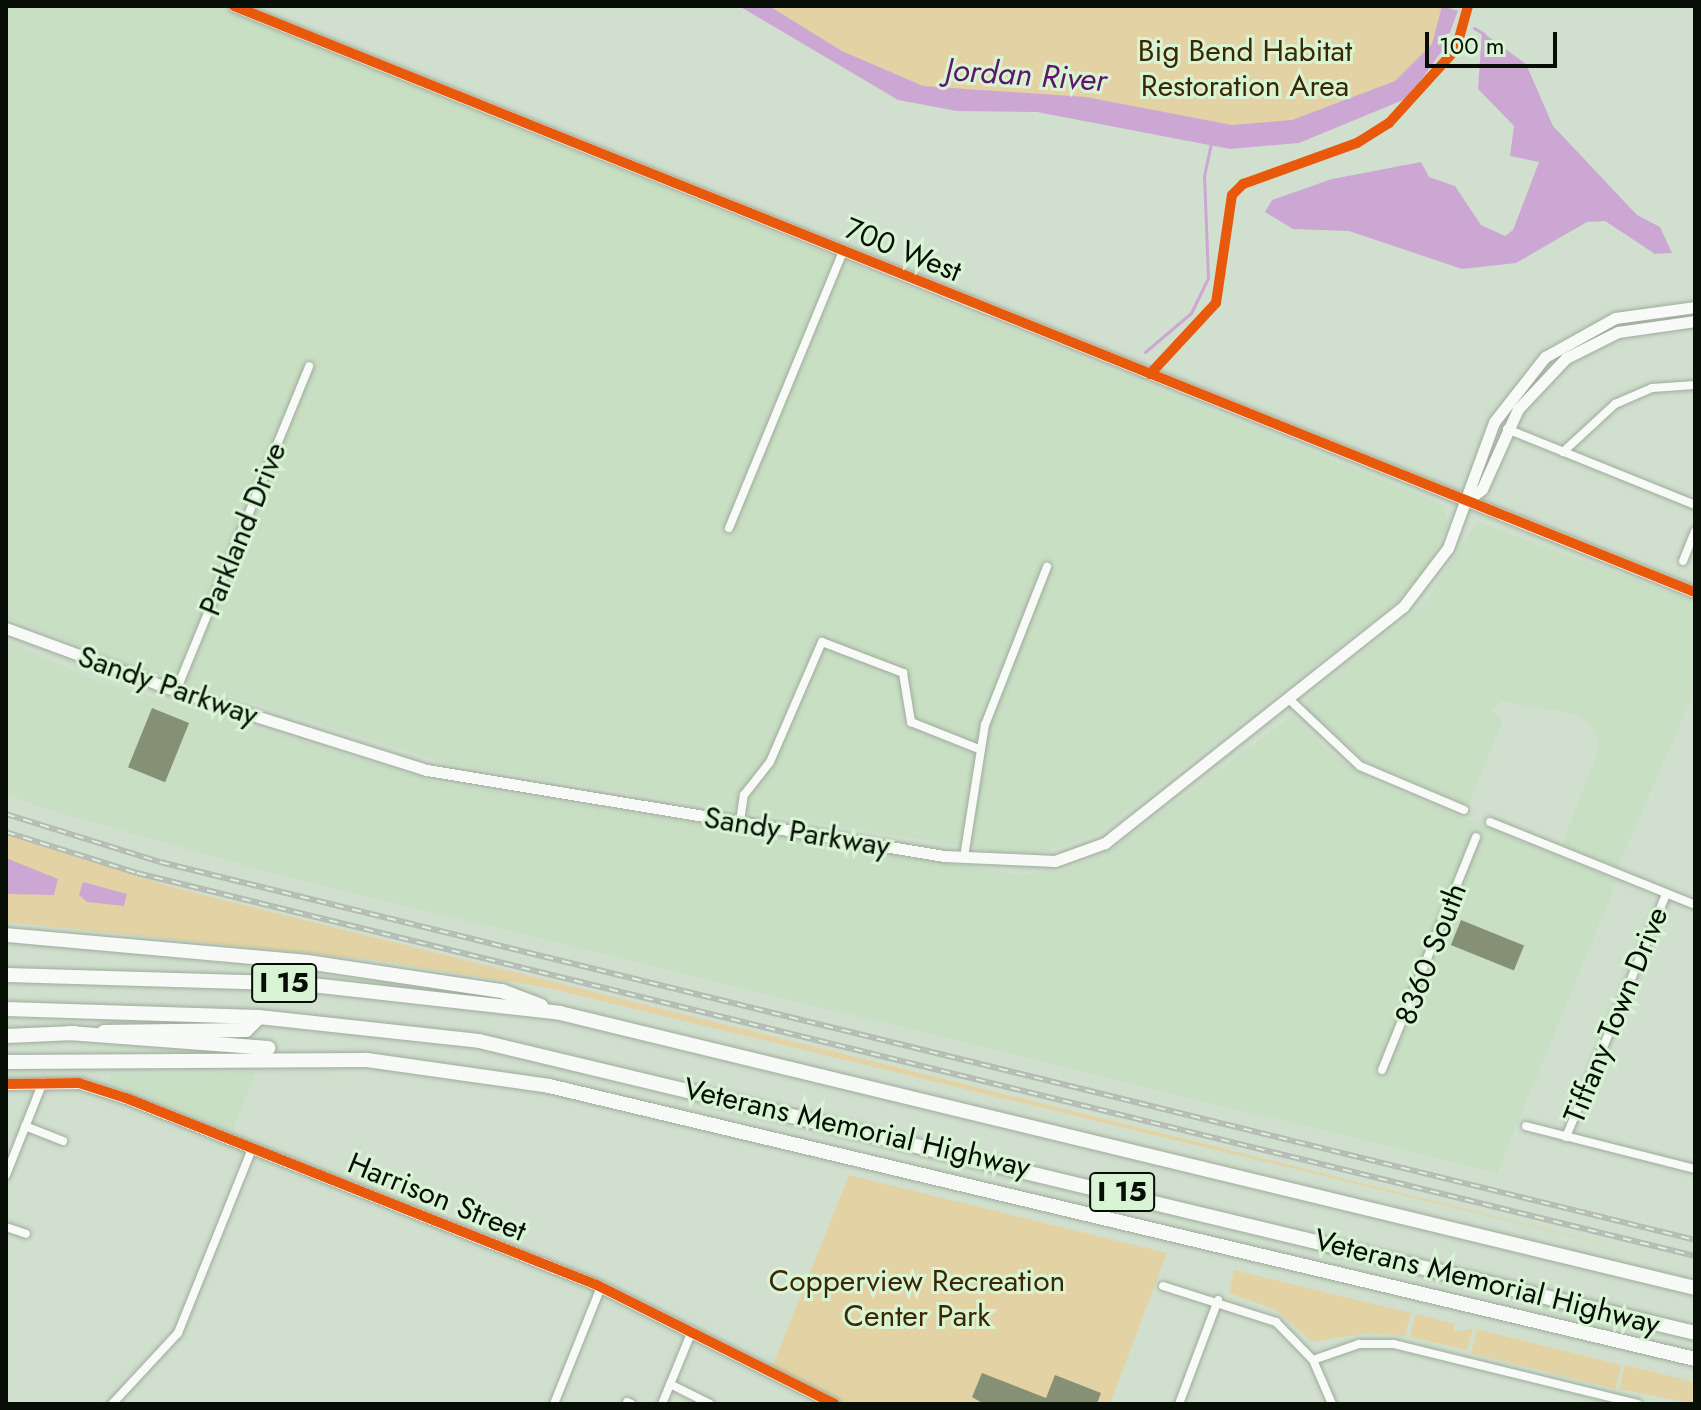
<!DOCTYPE html>
<html>
<head>
<meta charset="utf-8">
<style>
  body { margin:0 }
  #map { position:relative; width:1701px; height:1410px; overflow:hidden; background:#d1e0ce; font-family:Jost,sans-serif }
  div>[style] { position:absolute }
  .built>* { inset:0; background:#c8dfc3 }
  .green>* { inset:0; background:#e3d3a4; transform-origin:0 0 }
  .water>* { inset:0; background:#cca7d4 }
  .stream>* { height:3px; margin:-1.5px; padding:0 1.5px; transform-origin:1.5px; border-radius:1.5px; background:#cca7d4 }
  .building>* { inset:0; background:#869074; transform-origin:0 0 }
  .roads { filter:drop-shadow(0 0 2px #9fab9c) drop-shadow(0 0 2px #9fab9c) }
  .street>* { height:8px; margin:-4px; padding:0 4px; transform-origin:4px; border-radius:4px; background:#f8faf8 }
  .secondary>* { height:11px; margin:-5.5px; padding:0 5.5px; transform-origin:5.5px; border-radius:5.5px; background:#f8faf8 }
  .highway>* { height:14px; margin:-7px; padding:0 7px; transform-origin:7px; border-radius:7px; background:#f8faf8 }
  .rail>* { height:6px; margin-top:-3px; transform-origin:0; background:repeating-linear-gradient(90deg,#d9f4d4 0 9px,#b6bab5 0 18px); box-sizing:border-box; border-block:2px solid #b6bab5 }
  .cycleway>* { height:10px; margin:-5px; padding:0 5px; transform-origin:5px; border-radius:5px; background:#e8590c }
  span { translate:-50% -50%; white-space:nowrap; text-align:center; line-height:1.15; -webkit-text-stroke:6px #d9f4d4; paint-order:stroke }
  .shield-label span { padding:2px 6px; background:#d9f4d4; border:2px solid; border-radius:6px; -webkit-text-stroke-width:0 }
  .shield-label { font-size:28px; color:#060e05; font-weight:700 }
  .park-label { font-size:30px; color:#3b2801 }
  .street-label { font-size:30px; color:#060e05 }
  .water-label { font-size:32px; color:#5e156c; font-style:italic }
  .frame { position:absolute; inset:0; border:8px solid #060e05; pointer-events:none }
  .scale { position:absolute; left:1425px; top:32px; width:132px; height:36px; box-sizing:border-box; border:4px solid #060e05; border-top:0; padding-left:10px; font-size:24px; line-height:28px; white-space:nowrap; color:#060e05; -webkit-text-stroke:6px #d9f4d4; paint-order:stroke }
</style>
</head>
<body>
<div id="map">
  <div class="built">
    <i style="clip-path:polygon(6px 6px,219px 6px,1443px 505px,1449px 523px,1423px 574px,1396px 602px,1096px 835px,1039px 853px,999px 852px,449px 764px,124px 663px,6px 617px)"></i>
    <i style="clip-path:polygon(1477px 522px,1695px 602px,1695px 690px,1618px 867px,1562px 844px,1599px 749px,1595px 731px,1578px 715px,1503px 701px,1492px 710px,1502px 722px,1468px 805px,1364px 760px,1305px 708px,1309px 697px,1425px 603px)"></i>
    <i style="clip-path:polygon(6px 640px,90px 678px,436px 782px,1021px 875px,1068px 869px,1114px 848px,1292px 716px,1334px 756px,1374px 781px,1617px 881px,1497px 1173px,272px 873px,43px 808px,6px 794px)"></i>
    <i style="clip-path:polygon(256px 1072px,232px 1132px,109px 1081px,111px 1075px)"></i>
  </div>
  <div class="green">
    <i style="clip-path:polygon(762px 6px,1446px 6px,1446px 23px,1419px 67px,1361px 105px,1241px 133px,955px 98px,857px 64px)"></i>
    <i style="clip-path:polygon(6px 835px,176px 888px,1695px 1266px,544px 987px,373px 960px,6px 922px)"></i>
    <i style="clip-path:polygon(849px 1175px,1167px 1253px,1110px 1404px,848px 1404px,772px 1367px)"></i>
    <i style="clip-path:polygon(1234px 1270px,1411px 1313px,1405px 1336px,1369px 1333px,1312px 1342px,1276px 1310px,1229px 1293px)"></i>
    <i style="clip-path:polygon(1415px 1314px,1455px 1324px,1453px 1332px,1473px 1329px,1467px 1350px,1410px 1337px)"></i>
    <i style="left:1477px;top:1329px;width:149px;height:25px;rotate:14deg"></i>
    <i style="clip-path:polygon(1625px 1365px,1695px 1382px,1695px 1404px,1619px 1389px)"></i>
  </div>
  <div class="water">
    <i style="clip-path:polygon(739px 6px,769px 6px,842px 51px,923px 86px,1086px 97px,1232px 125px,1292px 120px,1395px 81px,1432px 44px,1442px 6px,1458px 11px,1444px 48px,1408px 98px,1299px 143px,1230px 149px,1037px 112px,957px 111px,898px 100px)"></i>
    <i style="clip-path:polygon(1482px 32px,1526px 64px,1553px 126px,1637px 215px,1660px 227px,1672px 253px,1655px 254px,1605px 221px,1587px 222px,1516px 263px,1462px 269px,1349px 231px,1293px 229px,1265px 212px,1272px 200px,1332px 179px,1421px 162px,1429px 177px,1455px 186px,1481px 225px,1505px 236px,1513px 230px,1539px 162px,1510px 156px,1514px 126px,1478px 89px)"></i>
    <i style="clip-path:polygon(6px 858px,58px 879px,54px 895px,6px 894px)"></i>
    <i style="clip-path:polygon(83px 882px,127px 894px,124px 906px,87px 902px,79px 895px)"></i>
  </div>
  <div class="stream">
    <i style="left:1474px;top:28px;width:12px;rotate:31deg"></i>
    <i style="left:1145px;top:352px;width:60px;rotate:-40.3deg"></i>
    <i style="left:1191px;top:313px;width:39px;rotate:-64deg"></i>
    <i style="left:1208px;top:278px;width:102px;rotate:-92.2deg"></i>
    <i style="left:1204px;top:176px;width:35px;rotate:-78deg"></i>
  </div>
  <div class="building">
    <i style="left:152px;top:708px;width:40px;height:64px;rotate:22deg"></i>
    <i style="left:1461px;top:920px;width:68px;height:27px;rotate:22deg"></i>
    <i style="clip-path:polygon(982px 1373px,1046px 1398px,1055px 1375px,1101px 1393px,1097px 1404px,984px 1404px,972px 1397px)"></i>
  </div>
  <div class="roads">
    <div class="street">
      <i style="left:1507px;top:429px;width:203px;rotate:22deg"></i>
      <i style="left:1563px;top:452px;width:71px;rotate:-42.7deg"></i>
      <i style="left:1615px;top:404px;width:40px;rotate:-23.4deg"></i>
      <i style="left:1652px;top:388px;width:43px;rotate:-4deg"></i>
      <i style="left:729px;top:528px;width:299px;rotate:-67.6deg"></i>
      <i style="left:1683px;top:561px;width:32px;rotate:-68deg"></i>
      <i style="left:176px;top:691px;width:351px;rotate:-67.7deg"></i>
      <i style="left:1290px;top:700px;width:96px;rotate:43.3deg"></i>
      <i style="left:1360px;top:766px;width:113px;rotate:22.9deg"></i>
      <i style="left:740px;top:822px;width:27px;rotate:-82deg"></i>
      <i style="left:744px;top:795px;width:42px;rotate:-51.8deg"></i>
      <i style="left:770px;top:762px;width:131px;rotate:-66.6deg"></i>
      <i style="left:822px;top:642px;width:87px;rotate:20.9deg"></i>
      <i style="left:903px;top:673px;width:50px;rotate:80.7deg"></i>
      <i style="left:911px;top:722px;width:73px;rotate:21.7deg"></i>
      <i style="left:1490px;top:822px;width:221px;rotate:22deg"></i>
      <i style="left:964px;top:857px;width:134px;rotate:-81deg"></i>
      <i style="left:985px;top:725px;width:170px;rotate:-68.6deg"></i>
      <i style="left:1382px;top:1070px;width:251px;rotate:-68deg"></i>
      <i style="left:25px;top:1126px;width:41px;rotate:21.5deg"></i>
      <i style="left:1526px;top:1126px;width:174px;rotate:14.3deg"></i>
      <i style="left:1566px;top:1137px;width:263px;rotate:-67.6deg"></i>
      <i style="left:6px;top:1175px;width:100px;rotate:-68.3deg"></i>
      <i style="left:6px;top:1227px;width:21px;rotate:19deg"></i>
      <i style="left:1163px;top:1286px;width:119px;rotate:17.7deg"></i>
      <i style="left:1276px;top:1322px;width:53px;rotate:45.8deg"></i>
      <i style="left:1313px;top:1360px;width:48px;rotate:66.6deg"></i>
      <i style="left:1313px;top:1360px;width:49px;rotate:-19.2deg"></i>
      <i style="left:1359px;top:1344px;width:35px"></i>
      <i style="left:1394px;top:1344px;width:251px;rotate:13.8deg"></i>
      <i style="left:670px;top:1384px;width:45px;rotate:26.6deg"></i>
      <i style="left:627px;top:1402px;width:5px;rotate:22deg"></i>
      <i style="left:112px;top:1404px;width:97px;rotate:-47.1deg"></i>
      <i style="left:178px;top:1333px;width:198px;rotate:-68.1deg"></i>
      <i style="left:554px;top:1404px;width:126px;rotate:-68.1deg"></i>
      <i style="left:662px;top:1404px;width:79px;rotate:-67.7deg"></i>
      <i style="left:1179px;top:1404px;width:111px;rotate:-69.4deg"></i>
    </div>
    <div class="secondary">
      <i style="left:234px;top:6px;width:1574px;rotate:21.86deg"></i>
      <i style="left:1468px;top:500px;width:18px;rotate:-38deg"></i>
      <i style="left:1482px;top:489px;width:88px;rotate:-65.8deg"></i>
      <i style="left:1518px;top:409px;width:70px;rotate:-46.7deg"></i>
      <i style="left:1566px;top:358px;width:58px;rotate:-26.6deg"></i>
      <i style="left:1618px;top:332px;width:78px;rotate:-8.1deg"></i>
      <i style="left:6px;top:628px;width:181px;rotate:20.3deg"></i>
      <i style="left:176px;top:691px;width:263px;rotate:17.5deg"></i>
      <i style="left:427px;top:770px;width:524px;rotate:9.44deg"></i>
      <i style="left:944px;top:856px;width:111px;rotate:2.6deg"></i>
      <i style="left:1055px;top:861px;width:53px;rotate:-19.8deg"></i>
      <i style="left:1105px;top:843px;width:380px;rotate:-38.4deg"></i>
      <i style="left:1403px;top:607px;width:74px;rotate:-52.7deg"></i>
      <i style="left:1448px;top:548px;width:134px;rotate:-69.9deg"></i>
      <i style="left:1494px;top:422px;width:83px;rotate:-51.9deg"></i>
      <i style="left:1545px;top:357px;width:80px;rotate:-29.1deg"></i>
      <i style="left:1615px;top:318px;width:81px;rotate:-7.8deg"></i>
      <i style="left:6px;top:1084px;width:73px;rotate:-0.8deg"></i>
      <i style="left:79px;top:1083px;width:49px;rotate:17.7deg"></i>
      <i style="left:126px;top:1098px;width:507px;rotate:21.65deg"></i>
      <i style="left:597px;top:1285px;width:266px;rotate:26.6deg"></i>
    </div>
    <div class="highway">
      <i style="left:6px;top:935px;width:302px;rotate:5.1deg"></i>
      <i style="left:307px;top:962px;width:197px;rotate:8.5deg"></i>
      <i style="left:502px;top:991px;width:42px;rotate:21deg"></i>
      <i style="left:6px;top:975px;width:297px;rotate:1.7deg"></i>
      <i style="left:303px;top:984px;width:259px;rotate:6.4deg"></i>
      <i style="left:560px;top:1013px;width:1168px;rotate:13.62deg"></i>
      <i style="left:6px;top:1009px;width:253px;rotate:1.8deg"></i>
      <i style="left:259px;top:1017px;width:221px;rotate:6.2deg"></i>
      <i style="left:479px;top:1041px;width:1251px;rotate:13.5deg"></i>
      <i style="left:104px;top:1032px;width:142px;rotate:-0.8deg"></i>
      <i style="left:246px;top:1030px;width:18px;rotate:-45deg"></i>
      <i style="left:69px;top:1033px;width:200px;rotate:4.3deg"></i>
      <i style="left:6px;top:1036px;width:69px;rotate:-2.5deg"></i>
      <i style="left:6px;top:1062px;width:361px;rotate:-0.3deg"></i>
      <i style="left:367px;top:1060px;width:184px;rotate:8.1deg"></i>
      <i style="left:549px;top:1086px;width:1178px;rotate:13.4deg"></i>
    </div>
  </div>
  <div class="rail">
    <i style="left:6px;top:814px;width:161px;rotate:17.3deg"></i>
    <i style="left:160px;top:862px;width:1581px;rotate:13.83deg"></i>
    <i style="left:6px;top:832px;width:137px;rotate:17.4deg"></i>
    <i style="left:137px;top:873px;width:1604px;rotate:13.81deg"></i>
  </div>
  <div class="cycleway">
    <i style="left:234px;top:6px;width:1574px;rotate:21.86deg"></i>
    <i style="left:1150px;top:374px;width:97px;rotate:-47.1deg"></i>
    <i style="left:1216px;top:303px;width:109px;rotate:-81.6deg"></i>
    <i style="left:1232px;top:195px;width:16px;rotate:-45deg"></i>
    <i style="left:1243px;top:184px;width:121px;rotate:-19.8deg"></i>
    <i style="left:1357px;top:143px;width:38px;rotate:-32deg"></i>
    <i style="left:1389px;top:123px;width:100px;rotate:-47.8deg"></i>
    <i style="left:1456px;top:49px;width:45px;rotate:-74.4deg"></i>
    <i style="left:6px;top:1084px;width:73px;rotate:-0.8deg"></i>
    <i style="left:79px;top:1083px;width:49px;rotate:17.7deg"></i>
    <i style="left:126px;top:1098px;width:507px;rotate:21.65deg"></i>
    <i style="left:597px;top:1285px;width:266px;rotate:26.6deg"></i>
  </div>
  <div class="shield-label">
    <span style="left:284px;top:983px">I 15</span>
    <span style="left:1122px;top:1192px">I 15</span>
  </div>
  <div class="park-label">
    <span style="left:1245px;top:68px">Big Bend Habitat<br>Restoration Area</span>
    <span style="left:917px;top:1298px">Copperview Recreation<br>Center Park</span>
  </div>
  <div class="street-label">
    <span style="left:903px;top:250px;rotate:22deg">700 West</span>
    <span style="left:243px;top:529px;rotate:-68deg">Parkland Drive</span>
    <span style="left:168px;top:686px;rotate:19deg">Sandy Parkway</span>
    <span style="left:797px;top:832px;rotate:9deg">Sandy Parkway</span>
    <span style="left:1431px;top:954px;rotate:-69deg">8360 South</span>
    <span style="left:1616px;top:1015px;rotate:-68deg">Tiffany Town Drive</span>
    <span style="left:857px;top:1128px;rotate:13deg">Veterans Memorial Highway</span>
    <span style="left:437px;top:1197px;rotate:22deg">Harrison Street</span>
    <span style="left:1487px;top:1282px;rotate:14deg">Veterans Memorial Highway</span>
  </div>
  <div class="water-label">
    <span style="left:1026px;top:75px;rotate:4deg">Jordan River</span>
  </div>
  <div class="frame"></div>
  <div class="scale">100 m</div>
</div>
</body>
</html>
